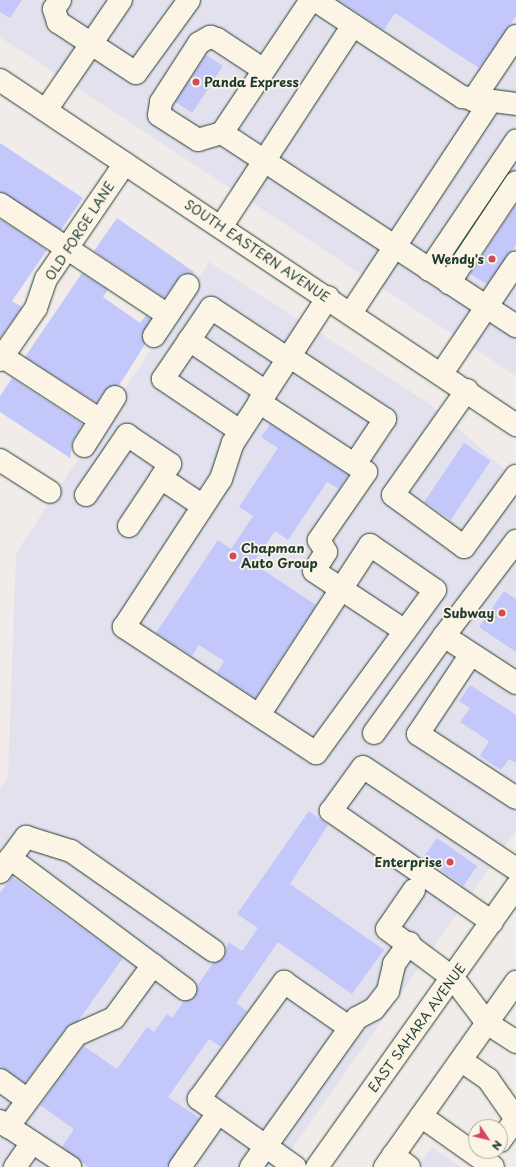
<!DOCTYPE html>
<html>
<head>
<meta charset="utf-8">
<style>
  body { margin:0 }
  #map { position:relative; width:516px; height:1167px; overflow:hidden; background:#f1ece9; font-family:"Playpen Sans",sans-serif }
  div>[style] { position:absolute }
  .built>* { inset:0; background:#e3e1ee }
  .building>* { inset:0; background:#c3c7f9; transform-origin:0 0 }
  .roads { filter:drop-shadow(0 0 1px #1f3d34) drop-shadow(0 0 1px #1f3d34) }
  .minor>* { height:22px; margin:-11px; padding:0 11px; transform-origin:11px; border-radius:11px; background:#fcf5e5 }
  .major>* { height:22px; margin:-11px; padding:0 11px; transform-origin:11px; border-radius:11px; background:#fcf5e5 }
  .dots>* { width:11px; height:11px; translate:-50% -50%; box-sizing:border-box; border:2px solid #fcf5e5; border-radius:50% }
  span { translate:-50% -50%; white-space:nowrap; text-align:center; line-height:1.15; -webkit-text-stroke:3.5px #fcf5e5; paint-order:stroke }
  .poi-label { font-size:13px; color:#1f3d34; font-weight:700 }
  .left { translate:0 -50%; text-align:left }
  .right { translate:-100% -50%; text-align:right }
  .street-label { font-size:13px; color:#1f3d34 }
  .north { position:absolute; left:468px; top:1119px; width:40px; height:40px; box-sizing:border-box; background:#fcf5e5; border:1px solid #a4ab9e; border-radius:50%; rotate:125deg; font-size:11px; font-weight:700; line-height:16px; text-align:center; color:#1f3d34 }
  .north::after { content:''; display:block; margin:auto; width:14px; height:18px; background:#d1495b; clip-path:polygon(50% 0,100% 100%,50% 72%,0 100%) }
</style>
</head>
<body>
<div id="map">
  <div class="built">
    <i style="clip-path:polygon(0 0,516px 0,516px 376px,0 37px)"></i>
    <i style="clip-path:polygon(209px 262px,430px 404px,516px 479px,516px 830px,279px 1167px,0 1167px,0 789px,8px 777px,16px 553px)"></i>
    <i style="clip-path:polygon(432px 1147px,461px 1167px,417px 1167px)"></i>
  </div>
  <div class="building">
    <i style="clip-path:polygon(0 0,22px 0,10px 18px,0 12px)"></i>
    <i style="clip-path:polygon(338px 0,516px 0,516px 16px,479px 68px,395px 13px,384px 30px)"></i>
    <i style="left:206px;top:55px;width:20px;height:56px;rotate:33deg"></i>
    <i style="clip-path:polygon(0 143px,83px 198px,61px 230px,0 192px)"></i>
    <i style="clip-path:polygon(516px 205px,516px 245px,487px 284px,470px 274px)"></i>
    <i style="clip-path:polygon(117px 218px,194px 272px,193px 274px,182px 274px,164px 298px,94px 251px)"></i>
    <i style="clip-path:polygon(0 219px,47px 250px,12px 301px,22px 307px,0 338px)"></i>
    <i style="clip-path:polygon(82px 273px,108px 290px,103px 297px,140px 323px,146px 315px,151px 319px,142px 335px,145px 344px,127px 373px,119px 385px,105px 390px,97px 403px,25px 357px)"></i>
    <i style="clip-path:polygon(12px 378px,83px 424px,73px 440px,70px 458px,0 412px,0 396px)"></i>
    <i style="clip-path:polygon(270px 424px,348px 475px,339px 489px,327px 482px,288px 540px,275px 531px,253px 563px,316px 605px,255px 698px,217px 673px,224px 661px,199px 645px,192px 656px,156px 633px,218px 540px,231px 549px,253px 516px,239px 507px,278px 448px,261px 437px)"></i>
    <i style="left:464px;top:443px;width:32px;height:71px;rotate:34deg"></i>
    <i style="clip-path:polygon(504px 591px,516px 599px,516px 652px,479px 627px)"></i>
    <i style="clip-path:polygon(470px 685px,516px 715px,516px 763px,509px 759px,501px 770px,480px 756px,489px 741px,460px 722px,470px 708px,459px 701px)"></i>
    <i style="clip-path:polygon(309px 811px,328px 825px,290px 884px,384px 950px,352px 994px,278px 942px,236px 1003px,247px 1011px,221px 1047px,209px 1039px,168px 1097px,199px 1118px,167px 1167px,88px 1167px,62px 1147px,74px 1129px,40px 1105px,84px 1046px,117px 1069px,147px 1027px,154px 1032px,167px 1014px,172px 1018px,184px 1001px,195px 997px,197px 986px,213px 963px,224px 958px,228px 942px,242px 951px,258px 928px,237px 914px)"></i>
    <i style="left:437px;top:838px;width:49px;height:24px;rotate:35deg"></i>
    <i style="clip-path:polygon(12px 877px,123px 958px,78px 1021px,66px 1028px,25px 1083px,0 1066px,0 893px)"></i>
  </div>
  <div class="roads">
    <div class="minor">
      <i style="left:60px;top:0;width:11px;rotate:124deg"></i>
      <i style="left:54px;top:9px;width:14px;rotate:73deg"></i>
      <i style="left:58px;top:22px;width:93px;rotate:33.2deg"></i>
      <i style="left:136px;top:73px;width:90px;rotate:-54deg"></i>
      <i style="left:311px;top:0;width:160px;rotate:123.8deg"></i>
      <i style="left:222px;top:133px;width:352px;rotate:33.3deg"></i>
      <i style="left:315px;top:0;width:176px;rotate:33.4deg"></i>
      <i style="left:462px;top:97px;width:54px;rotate:7.4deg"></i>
      <i style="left:473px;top:100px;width:77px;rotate:-56.1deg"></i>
      <i style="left:46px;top:110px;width:133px;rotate:-55.7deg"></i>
      <i style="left:222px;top:133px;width:25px;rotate:164deg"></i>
      <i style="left:198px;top:140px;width:46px;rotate:-147.3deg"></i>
      <i style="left:159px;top:115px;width:13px;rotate:-81deg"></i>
      <i style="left:161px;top:102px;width:70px;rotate:-57.2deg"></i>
      <i style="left:199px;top:43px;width:13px;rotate:-29deg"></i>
      <i style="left:210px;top:37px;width:7px;rotate:16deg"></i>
      <i style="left:217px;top:39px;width:56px;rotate:33.4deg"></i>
      <i style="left:0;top:204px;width:201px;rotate:33.5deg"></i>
      <i style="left:221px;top:227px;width:241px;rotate:-56.8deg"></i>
      <i style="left:429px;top:270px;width:156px;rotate:-56deg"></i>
      <i style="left:449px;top:283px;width:121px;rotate:-56.4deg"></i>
      <i style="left:351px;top:313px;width:253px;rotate:-56.6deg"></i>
      <i style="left:154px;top:336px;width:61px;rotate:-56.3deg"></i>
      <i style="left:189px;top:340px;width:93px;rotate:34deg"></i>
      <i style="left:0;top:355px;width:119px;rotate:33deg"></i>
      <i style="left:289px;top:356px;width:115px;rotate:33.3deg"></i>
      <i style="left:385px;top:419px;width:54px;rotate:123.7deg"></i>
      <i style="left:0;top:360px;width:63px;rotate:-55.3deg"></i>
      <i style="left:36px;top:308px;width:31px;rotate:-71deg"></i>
      <i style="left:46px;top:279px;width:140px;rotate:-55.7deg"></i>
      <i style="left:442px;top:373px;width:133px;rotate:-56.1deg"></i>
      <i style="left:467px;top:390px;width:128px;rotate:125.2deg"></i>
      <i style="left:393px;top:495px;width:88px;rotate:36.2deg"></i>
      <i style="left:464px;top:547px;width:88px;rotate:-53.8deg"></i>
      <i style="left:259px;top:402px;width:128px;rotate:33.2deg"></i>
      <i style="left:366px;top:472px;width:83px;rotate:124.7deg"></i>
      <i style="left:319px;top:540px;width:14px;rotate:60deg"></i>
      <i style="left:326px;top:552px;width:22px;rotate:122deg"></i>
      <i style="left:314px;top:571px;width:109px;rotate:33.4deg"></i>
      <i style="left:240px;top:431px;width:93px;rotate:-146deg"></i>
      <i style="left:163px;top:379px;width:86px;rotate:-55.9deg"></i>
      <i style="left:211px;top:308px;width:92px;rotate:33.5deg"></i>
      <i style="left:84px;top:446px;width:58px;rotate:-57.7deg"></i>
      <i style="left:0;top:460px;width:59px;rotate:32.6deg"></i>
      <i style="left:86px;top:495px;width:73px;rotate:-55.7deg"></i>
      <i style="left:127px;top:435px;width:52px;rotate:34deg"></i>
      <i style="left:170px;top:464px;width:17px;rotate:123deg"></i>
      <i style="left:161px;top:478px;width:50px;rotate:33.7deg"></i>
      <i style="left:129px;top:526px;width:58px;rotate:-56.3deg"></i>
      <i style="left:516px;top:541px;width:119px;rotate:127.2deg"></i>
      <i style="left:444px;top:636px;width:86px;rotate:33.1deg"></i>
      <i style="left:471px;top:654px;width:96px;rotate:123.5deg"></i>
      <i style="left:418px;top:734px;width:117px;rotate:33.1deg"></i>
      <i style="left:259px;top:715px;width:203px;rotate:-56.9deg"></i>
      <i style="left:370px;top:545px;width:79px;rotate:34.7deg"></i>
      <i style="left:435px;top:590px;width:202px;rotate:126.1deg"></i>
      <i style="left:316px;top:753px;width:230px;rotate:-146.7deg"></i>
      <i style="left:124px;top:627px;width:177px;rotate:-56.8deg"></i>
      <i style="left:221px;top:479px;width:38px;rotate:-72deg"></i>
      <i style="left:233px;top:443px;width:174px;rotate:-56.9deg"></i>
      <i style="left:374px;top:733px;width:120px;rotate:-54.2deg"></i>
      <i style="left:10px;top:858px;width:219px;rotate:36.8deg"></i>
      <i style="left:0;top:872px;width:44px;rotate:-53.4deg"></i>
      <i style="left:26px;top:837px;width:47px;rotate:17.3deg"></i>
      <i style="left:71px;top:851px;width:174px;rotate:35deg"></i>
      <i style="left:414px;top:890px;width:47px;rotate:124.7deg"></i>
      <i style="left:387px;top:929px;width:82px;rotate:36.6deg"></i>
      <i style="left:492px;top:922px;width:196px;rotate:-145.4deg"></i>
      <i style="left:331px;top:811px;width:54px;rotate:-54deg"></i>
      <i style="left:363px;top:767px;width:184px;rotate:33.7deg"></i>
      <i style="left:487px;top:1023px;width:35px;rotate:33deg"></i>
      <i style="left:462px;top:1061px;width:32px;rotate:35deg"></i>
      <i style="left:488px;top:1079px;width:49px;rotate:55deg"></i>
      <i style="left:0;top:1080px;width:34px;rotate:36deg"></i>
      <i style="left:421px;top:1116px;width:88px;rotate:35.3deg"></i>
      <i style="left:0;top:1121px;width:84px;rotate:33.3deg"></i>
      <i style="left:8px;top:1127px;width:114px;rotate:-53.5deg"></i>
      <i style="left:76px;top:1035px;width:42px;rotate:-24.1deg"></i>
      <i style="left:114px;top:1018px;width:66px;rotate:-53.7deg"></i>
      <i style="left:500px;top:1141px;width:27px;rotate:-54deg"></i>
      <i style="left:393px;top:1155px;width:20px;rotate:37deg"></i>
      <i style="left:15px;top:1167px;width:29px;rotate:-55deg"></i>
      <i style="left:180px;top:1167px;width:66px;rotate:-54.9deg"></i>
      <i style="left:251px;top:1167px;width:183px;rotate:-54.6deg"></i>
      <i style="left:357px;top:1018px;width:19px;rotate:-28deg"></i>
      <i style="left:374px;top:1009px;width:23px;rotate:-52deg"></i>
      <i style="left:388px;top:991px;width:28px;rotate:-77deg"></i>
      <i style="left:394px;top:964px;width:26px;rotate:-54deg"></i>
      <i style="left:295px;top:1167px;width:118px;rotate:-144.7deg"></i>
      <i style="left:199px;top:1099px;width:145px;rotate:-54deg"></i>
      <i style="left:284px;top:982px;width:80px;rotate:34.9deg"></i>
    </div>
    <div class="major">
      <i style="left:0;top:80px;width:621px;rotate:33.77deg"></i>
      <i style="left:453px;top:978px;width:56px;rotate:52.9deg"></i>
      <i style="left:317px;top:1167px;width:344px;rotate:-54.6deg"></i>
      <i style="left:385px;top:1167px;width:227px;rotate:-54.7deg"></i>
    </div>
  </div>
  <div class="dots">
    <i style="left:196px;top:82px;background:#d1495b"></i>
    <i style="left:492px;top:259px;background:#d1495b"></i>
    <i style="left:233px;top:556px;background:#d1495b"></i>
    <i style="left:502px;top:613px;background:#d1495b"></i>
    <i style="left:450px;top:862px;background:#d1495b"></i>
  </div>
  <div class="poi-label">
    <span class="left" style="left:204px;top:82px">Panda Express</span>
    <span class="right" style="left:484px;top:259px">Wendy's</span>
    <span class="left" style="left:241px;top:556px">Chapman<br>Auto Group</span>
    <span class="right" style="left:494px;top:613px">Subway</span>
    <span class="right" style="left:442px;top:862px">Enterprise</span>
  </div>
  <div class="street-label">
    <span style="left:80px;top:231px;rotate:-57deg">OLD FORGE LANE</span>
    <span style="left:257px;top:251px;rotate:34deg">SOUTH EASTERN AVENUE</span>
    <span style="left:417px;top:1028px;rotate:-54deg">EAST SAHARA AVENUE</span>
  </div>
  <div class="north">N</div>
</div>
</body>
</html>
